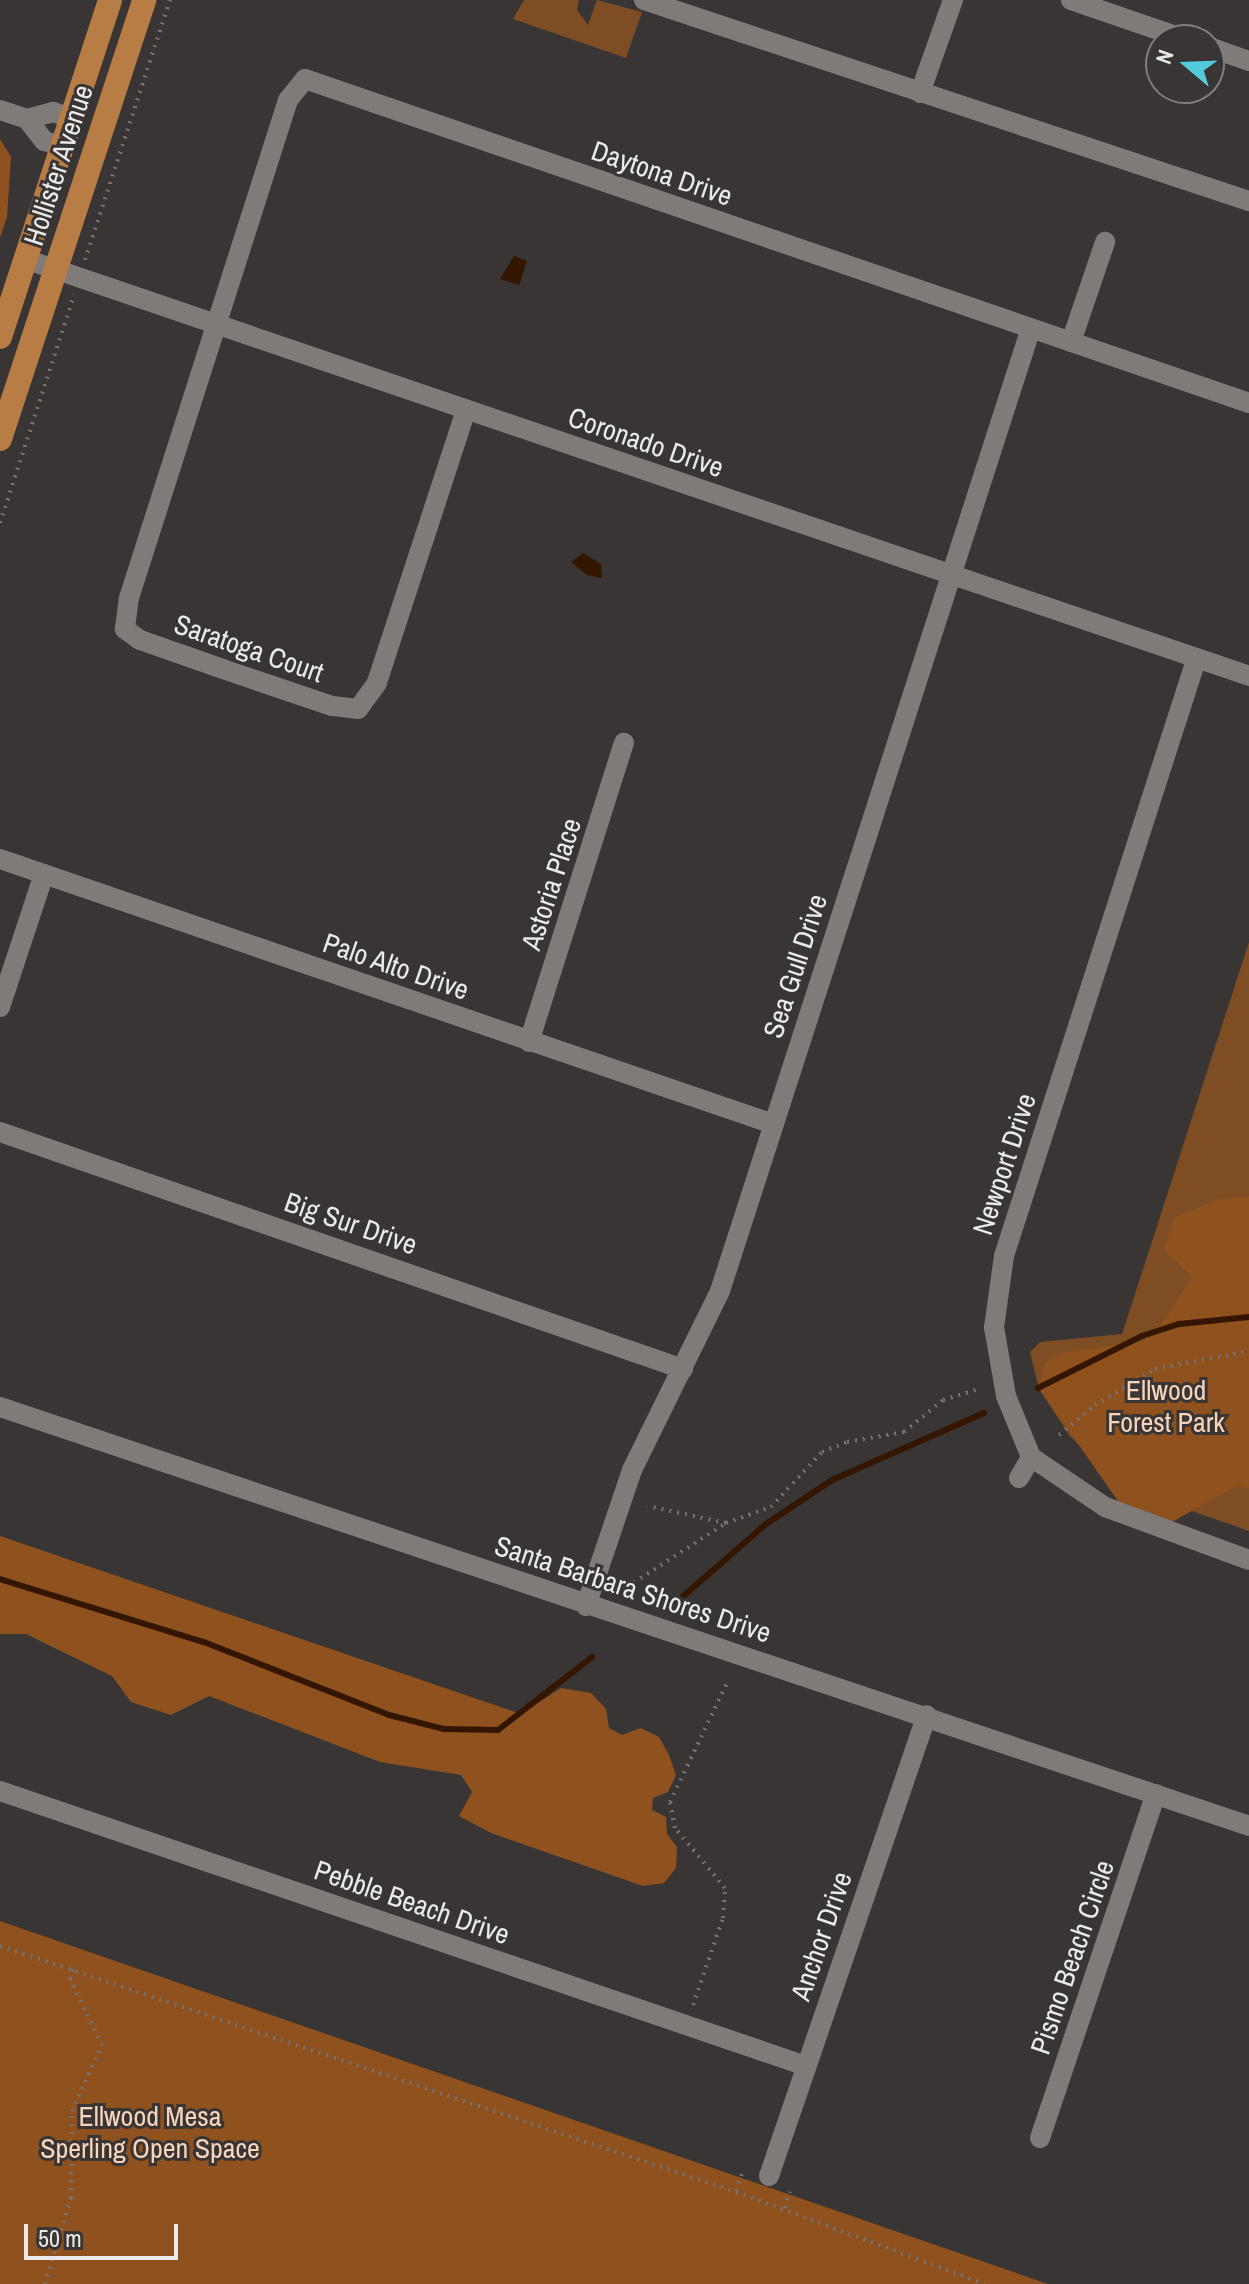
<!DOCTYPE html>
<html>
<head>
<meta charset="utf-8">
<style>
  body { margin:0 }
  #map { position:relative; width:1249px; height:2284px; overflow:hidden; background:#383534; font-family:"Archivo Narrow",sans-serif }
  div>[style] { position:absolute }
  .green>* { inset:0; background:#7f4d24 }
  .forest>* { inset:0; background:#8f521e }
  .water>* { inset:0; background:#341600 }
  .stream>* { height:6px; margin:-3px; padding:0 3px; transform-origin:3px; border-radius:3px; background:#341600 }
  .path>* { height:4px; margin-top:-2px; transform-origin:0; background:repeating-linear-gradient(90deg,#757271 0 2px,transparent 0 8px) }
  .minor>* { height:20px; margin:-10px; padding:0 10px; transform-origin:10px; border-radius:10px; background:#7e7b79 }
  .major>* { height:24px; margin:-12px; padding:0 12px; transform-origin:12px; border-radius:12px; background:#b87d45 }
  span { translate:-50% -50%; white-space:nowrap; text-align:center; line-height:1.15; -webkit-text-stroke:6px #383534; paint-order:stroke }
  .street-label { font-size:28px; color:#ebeae9 }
  .park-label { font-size:28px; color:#f8d4ba }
  .north { position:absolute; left:1145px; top:24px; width:80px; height:80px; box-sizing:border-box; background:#383534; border:2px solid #807d7c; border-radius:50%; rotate:289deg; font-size:22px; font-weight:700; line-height:32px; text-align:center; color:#ebeae9 }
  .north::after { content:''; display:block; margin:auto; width:28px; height:36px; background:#53cbdb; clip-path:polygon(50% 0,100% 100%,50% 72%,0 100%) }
  .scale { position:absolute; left:24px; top:2224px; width:154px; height:36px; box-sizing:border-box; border:4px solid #ebeae9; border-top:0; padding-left:10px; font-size:24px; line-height:28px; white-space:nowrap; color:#ebeae9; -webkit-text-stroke:6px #383534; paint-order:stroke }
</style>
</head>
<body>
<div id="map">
  <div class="green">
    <i style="clip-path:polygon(524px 0,579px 0,577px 10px,588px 25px,597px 0,642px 12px,626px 58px,513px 19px)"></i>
    <i style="clip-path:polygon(1249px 942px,1249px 1531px,1160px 1500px,1092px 1458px,1070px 1436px,1039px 1389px,1030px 1352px,1040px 1342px,1122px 1334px)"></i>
  </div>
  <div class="forest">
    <i style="clip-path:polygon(0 139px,11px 157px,7px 217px,0 238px)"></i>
    <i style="clip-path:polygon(1249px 1196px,1249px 1488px,1238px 1485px,1172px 1522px,1127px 1514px,1039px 1388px,1045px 1362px,1061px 1353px,1143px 1341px,1164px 1321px,1192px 1277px,1164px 1250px,1175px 1217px,1216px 1200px)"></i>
    <i style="clip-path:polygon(0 1536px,521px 1714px,561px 1688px,591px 1693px,606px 1709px,609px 1728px,622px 1735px,641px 1728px,659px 1737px,669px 1755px,676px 1775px,668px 1792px,653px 1798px,652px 1810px,666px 1817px,667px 1834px,677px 1847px,676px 1868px,664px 1883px,643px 1886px,491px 1833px,459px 1816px,472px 1792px,461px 1775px,380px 1762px,209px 1696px,171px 1715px,131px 1702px,112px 1676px,26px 1634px,0 1634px)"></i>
    <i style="clip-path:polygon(0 1921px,1048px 2284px,0 2284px)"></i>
  </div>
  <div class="water">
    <i style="clip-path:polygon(514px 256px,527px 261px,519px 285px,500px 279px)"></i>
    <i style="clip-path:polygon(583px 553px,601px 564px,602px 578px,587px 575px,571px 562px)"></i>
  </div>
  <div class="stream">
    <i style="left:1038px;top:1388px;width:116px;rotate:-26.6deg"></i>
    <i style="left:1142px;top:1336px;width:39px;rotate:-18deg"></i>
    <i style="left:1179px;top:1324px;width:70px;rotate:-5.7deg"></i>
    <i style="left:0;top:1579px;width:214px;rotate:17.2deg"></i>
    <i style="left:204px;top:1642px;width:199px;rotate:21.5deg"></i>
    <i style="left:389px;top:1715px;width:57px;rotate:14.3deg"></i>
    <i style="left:444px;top:1729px;width:54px;rotate:1.1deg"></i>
    <i style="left:498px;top:1730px;width:119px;rotate:-37.8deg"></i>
    <i style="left:680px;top:1599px;width:114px;rotate:-41.1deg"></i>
    <i style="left:766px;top:1524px;width:79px;rotate:-33.7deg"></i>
    <i style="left:832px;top:1480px;width:166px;rotate:-23.8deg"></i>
  </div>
  <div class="path">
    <i style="left:85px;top:260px;width:274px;rotate:-71.9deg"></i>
    <i style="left:0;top:523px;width:240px;rotate:-72deg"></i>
    <i style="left:1059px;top:1435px;width:47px;rotate:-39.8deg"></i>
    <i style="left:1095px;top:1405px;width:70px;rotate:-31deg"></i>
    <i style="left:1155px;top:1369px;width:96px;rotate:-10.8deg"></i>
    <i style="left:726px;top:1523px;width:48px;rotate:-19.6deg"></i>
    <i style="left:771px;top:1507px;width:75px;rotate:-47.2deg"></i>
    <i style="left:822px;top:1452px;width:27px;rotate:-22deg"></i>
    <i style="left:847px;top:1442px;width:58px;rotate:-10deg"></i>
    <i style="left:904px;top:1432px;width:50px;rotate:-39.4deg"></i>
    <i style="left:943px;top:1400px;width:38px;rotate:-17deg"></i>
    <i style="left:621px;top:1585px;width:6px;rotate:18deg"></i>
    <i style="left:627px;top:1587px;width:118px;rotate:-32.9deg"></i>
    <i style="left:726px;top:1523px;width:80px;rotate:-167.7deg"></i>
    <i style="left:0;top:1946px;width:776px;rotate:18.48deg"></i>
    <i style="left:736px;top:2192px;width:265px;rotate:20.3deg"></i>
    <i style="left:693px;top:2005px;width:92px;rotate:-71deg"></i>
    <i style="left:723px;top:1918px;width:30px;rotate:-86deg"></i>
    <i style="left:725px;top:1888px;width:78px;rotate:-129.8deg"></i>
    <i style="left:675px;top:1828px;width:26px;rotate:-101deg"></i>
    <i style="left:670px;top:1802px;width:134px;rotate:-64.4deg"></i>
    <i style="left:736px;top:2191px;width:18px;rotate:-71deg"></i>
    <i style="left:785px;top:2208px;width:17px;rotate:-73deg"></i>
    <i style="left:45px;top:2284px;width:90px;rotate:-73.2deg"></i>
    <i style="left:71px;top:2198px;width:87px;rotate:-89.3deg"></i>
    <i style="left:72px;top:2111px;width:72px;rotate:-65.6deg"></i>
    <i style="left:102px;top:2045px;width:73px;rotate:-115.9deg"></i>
    <i style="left:70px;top:1979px;width:10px;rotate:-73deg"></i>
  </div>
  <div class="minor">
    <i style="left:644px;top:0;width:638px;rotate:18.38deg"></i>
    <i style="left:1071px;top:0;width:124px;rotate:18.9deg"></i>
    <i style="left:1209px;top:47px;width:42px;rotate:19.3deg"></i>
    <i style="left:920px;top:93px;width:99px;rotate:-70.5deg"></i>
    <i style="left:0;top:110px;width:28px;rotate:18deg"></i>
    <i style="left:27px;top:119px;width:28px;rotate:52deg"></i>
    <i style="left:44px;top:141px;width:18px;rotate:16deg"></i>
    <i style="left:27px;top:119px;width:27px;rotate:-15deg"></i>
    <i style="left:53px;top:112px;width:19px;rotate:18deg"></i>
    <i style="left:25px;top:259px;width:1293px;rotate:18.81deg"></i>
    <i style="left:1071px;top:342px;width:106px;rotate:-71.2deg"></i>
    <i style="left:466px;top:410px;width:287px;rotate:108.1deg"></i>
    <i style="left:377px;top:683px;width:32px;rotate:126deg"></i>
    <i style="left:358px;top:709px;width:26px;rotate:-173deg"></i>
    <i style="left:332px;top:706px;width:115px;rotate:-161.3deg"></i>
    <i style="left:223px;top:669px;width:88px;rotate:-160.7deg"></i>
    <i style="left:140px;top:640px;width:19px;rotate:-144deg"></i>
    <i style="left:125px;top:629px;width:31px;rotate:-83deg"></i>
    <i style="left:129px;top:598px;width:523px;rotate:-72.29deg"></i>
    <i style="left:288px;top:100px;width:27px;rotate:-51deg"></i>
    <i style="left:305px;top:79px;width:998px;rotate:18.94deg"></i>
    <i style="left:1196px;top:660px;width:626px;rotate:107.86deg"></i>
    <i style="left:1004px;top:1256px;width:72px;rotate:98deg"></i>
    <i style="left:994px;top:1327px;width:70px;rotate:80.1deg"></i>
    <i style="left:1006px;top:1396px;width:66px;rotate:67.7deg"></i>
    <i style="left:1031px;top:1457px;width:89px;rotate:34deg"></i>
    <i style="left:1105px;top:1507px;width:153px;rotate:20.2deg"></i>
    <i style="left:0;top:859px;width:817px;rotate:18.92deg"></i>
    <i style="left:0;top:1007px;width:140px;rotate:-71.7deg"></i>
    <i style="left:529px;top:1042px;width:314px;rotate:-72.4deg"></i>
    <i style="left:0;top:1132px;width:723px;rotate:19.14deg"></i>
    <i style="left:0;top:1407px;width:1317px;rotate:18.54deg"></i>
    <i style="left:1019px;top:1478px;width:24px;rotate:-60deg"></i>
    <i style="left:586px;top:1606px;width:144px;rotate:-71.3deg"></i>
    <i style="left:632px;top:1470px;width:199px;rotate:-63.8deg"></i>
    <i style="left:720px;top:1291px;width:1009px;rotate:-72.1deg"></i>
    <i style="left:0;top:1791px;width:852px;rotate:18.84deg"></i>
    <i style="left:1040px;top:2138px;width:363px;rotate:-71.4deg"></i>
    <i style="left:769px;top:2176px;width:487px;rotate:-71.1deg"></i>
  </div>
  <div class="major">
    <i style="left:0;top:337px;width:354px;rotate:-71.9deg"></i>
    <i style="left:0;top:439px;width:462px;rotate:-71.8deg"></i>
  </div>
  <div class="street-label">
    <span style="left:58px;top:165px;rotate:-72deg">Hollister Avenue</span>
    <span style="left:662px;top:173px;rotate:19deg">Daytona Drive</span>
    <span style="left:646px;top:442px;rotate:19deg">Coronado Drive</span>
    <span style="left:249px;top:648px;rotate:19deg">Saratoga Court</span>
    <span style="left:551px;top:884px;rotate:-72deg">Astoria Place</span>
    <span style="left:396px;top:966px;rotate:19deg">Palo Alto Drive</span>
    <span style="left:795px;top:966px;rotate:-72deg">Sea Gull Drive</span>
    <span style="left:1004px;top:1164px;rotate:-72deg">Newport Drive</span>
    <span style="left:351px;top:1223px;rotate:19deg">Big Sur Drive</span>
    <span style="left:633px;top:1589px;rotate:18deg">Santa Barbara Shores Drive</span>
    <span style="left:412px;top:1902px;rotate:19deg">Pebble Beach Drive</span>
    <span style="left:821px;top:1936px;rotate:-71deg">Anchor Drive</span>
    <span style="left:1072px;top:1957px;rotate:-71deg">Pismo Beach Circle</span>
  </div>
  <div class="park-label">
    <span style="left:1166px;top:1406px">Ellwood<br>Forest Park</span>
    <span style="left:150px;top:2132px">Ellwood Mesa<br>Sperling Open Space</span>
  </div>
  <div class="north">N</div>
  <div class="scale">50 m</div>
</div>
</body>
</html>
